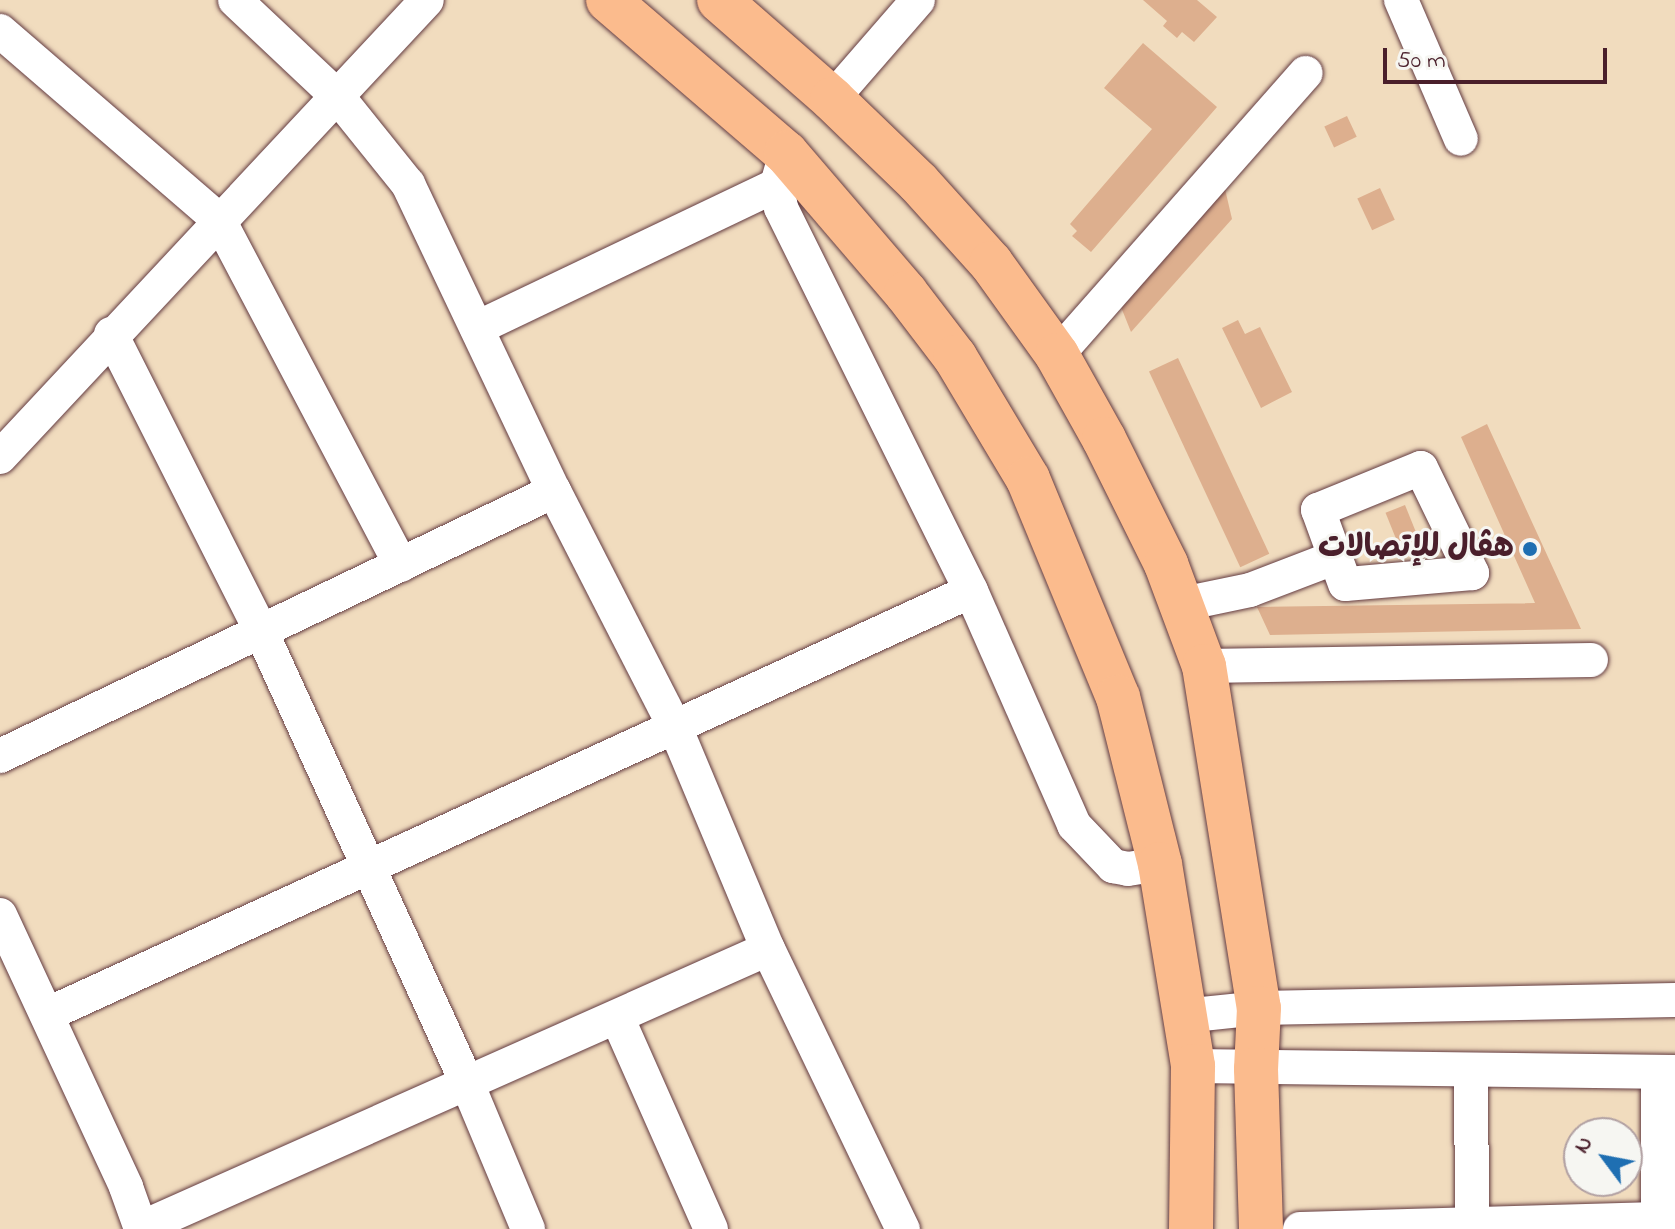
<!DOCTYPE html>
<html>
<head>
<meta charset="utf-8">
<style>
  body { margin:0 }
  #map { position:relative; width:1675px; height:1229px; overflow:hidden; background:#f1dcbe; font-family:"Indie Flower","Playpen Sans Arabic",sans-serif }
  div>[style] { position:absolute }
  .building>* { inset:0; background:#ddaf8e; transform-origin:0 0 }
  .roads { filter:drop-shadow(0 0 2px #633b41) drop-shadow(0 0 2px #633b41) }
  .minor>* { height:34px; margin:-17px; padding:0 17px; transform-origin:17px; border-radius:17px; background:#fff }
  .major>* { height:44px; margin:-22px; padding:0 22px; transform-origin:22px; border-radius:22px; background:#fbbb8d }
  .dots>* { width:22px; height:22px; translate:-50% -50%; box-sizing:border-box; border:4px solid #f6f6f2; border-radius:50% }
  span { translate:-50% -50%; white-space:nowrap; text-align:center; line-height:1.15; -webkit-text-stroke:6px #f6f6f2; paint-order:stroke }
  .poi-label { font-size:32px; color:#4a1f2b; font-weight:700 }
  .right { translate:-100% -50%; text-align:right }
  .north { position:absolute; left:1563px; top:1117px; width:80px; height:80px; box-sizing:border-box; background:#f6f6f2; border:2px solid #b1a0a2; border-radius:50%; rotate:302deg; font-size:22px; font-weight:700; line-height:32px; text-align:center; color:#4a1f2b }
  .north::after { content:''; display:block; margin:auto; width:28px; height:36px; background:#1f6fb2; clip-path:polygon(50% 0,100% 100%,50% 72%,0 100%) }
  .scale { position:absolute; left:1383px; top:48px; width:224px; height:36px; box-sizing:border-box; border:4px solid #4a1f2b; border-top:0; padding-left:10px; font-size:24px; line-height:28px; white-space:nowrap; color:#4a1f2b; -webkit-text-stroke:6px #f6f6f2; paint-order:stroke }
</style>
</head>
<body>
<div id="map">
  <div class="building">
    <i style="clip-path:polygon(1143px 0,1197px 0,1217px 17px,1194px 42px,1182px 32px,1177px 38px,1163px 26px,1167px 21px)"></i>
    <i style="clip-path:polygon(1143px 43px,1217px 107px,1091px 252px,1072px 236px,1077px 231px,1070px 224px,1152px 129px,1104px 88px)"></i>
    <i style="left:1347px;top:116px;width:23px;height:25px;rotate:65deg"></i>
    <i style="left:1380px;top:188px;width:35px;height:25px;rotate:65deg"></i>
    <i style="clip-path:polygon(1225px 189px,1232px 219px,1131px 332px,1121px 307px)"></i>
    <i style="clip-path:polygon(1238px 320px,1245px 334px,1260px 327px,1292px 392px,1261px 408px,1222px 328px)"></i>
    <i style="left:1178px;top:358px;width:216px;height:32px;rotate:65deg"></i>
    <i style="clip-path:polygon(1487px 424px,1581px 629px,1270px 635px,1257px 607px,1535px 603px,1461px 437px)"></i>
    <i style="left:1405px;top:505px;width:46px;height:21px;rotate:68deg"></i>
  </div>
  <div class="roads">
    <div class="minor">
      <i style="left:235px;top:0;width:141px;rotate:43.3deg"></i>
      <i style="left:338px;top:97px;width:112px;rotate:51.2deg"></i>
      <i style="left:408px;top:184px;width:340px;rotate:64.6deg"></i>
      <i style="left:554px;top:491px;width:265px;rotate:62.9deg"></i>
      <i style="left:675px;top:727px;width:241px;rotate:67.3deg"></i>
      <i style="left:768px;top:949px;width:311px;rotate:64.3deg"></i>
      <i style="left:1401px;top:0;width:151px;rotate:66.7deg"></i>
      <i style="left:0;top:31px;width:289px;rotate:40.8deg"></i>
      <i style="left:219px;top:220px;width:390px;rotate:62.2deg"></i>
      <i style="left:832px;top:99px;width:131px;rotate:-49deg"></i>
      <i style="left:786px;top:153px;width:33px;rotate:106deg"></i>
      <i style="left:777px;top:185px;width:23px;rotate:80deg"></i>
      <i style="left:781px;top:208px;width:428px;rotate:63.6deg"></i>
      <i style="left:971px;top:591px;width:256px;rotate:66.2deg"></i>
      <i style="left:1074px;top:825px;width:57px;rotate:46.4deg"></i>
      <i style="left:1113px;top:866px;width:15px;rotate:11deg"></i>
      <i style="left:1128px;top:869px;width:32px;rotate:-9deg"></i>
      <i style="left:477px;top:328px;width:332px;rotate:-25.5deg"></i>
      <i style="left:111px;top:334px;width:333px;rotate:63.2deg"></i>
      <i style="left:261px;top:631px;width:497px;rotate:65.5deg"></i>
      <i style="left:467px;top:1083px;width:158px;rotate:67.3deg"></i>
      <i style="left:1057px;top:355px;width:376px;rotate:-48.6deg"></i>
      <i style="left:0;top:457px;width:625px;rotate:-46.94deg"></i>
      <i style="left:1421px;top:468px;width:117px;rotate:64.1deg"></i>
      <i style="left:1472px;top:573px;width:127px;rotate:175deg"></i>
      <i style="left:1345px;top:584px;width:79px;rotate:-110deg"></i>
      <i style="left:1318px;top:510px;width:111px;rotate:-22.2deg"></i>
      <i style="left:1183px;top:604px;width:68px;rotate:-11.8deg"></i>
      <i style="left:1250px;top:590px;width:92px;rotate:-21deg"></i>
      <i style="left:1204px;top:666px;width:387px;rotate:-0.9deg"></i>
      <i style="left:0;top:756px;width:614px;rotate:-25.56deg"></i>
      <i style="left:0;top:915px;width:300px;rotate:65.1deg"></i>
      <i style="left:126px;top:1187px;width:45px;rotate:70.3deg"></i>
      <i style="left:48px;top:1014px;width:1015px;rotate:-24.62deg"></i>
      <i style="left:1183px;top:1016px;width:76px;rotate:-6deg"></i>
      <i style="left:1259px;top:1008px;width:416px;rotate:-1.1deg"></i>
      <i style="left:617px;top:1017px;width:232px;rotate:66.1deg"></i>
      <i style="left:1193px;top:1066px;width:482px;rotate:0.7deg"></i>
      <i style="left:1471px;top:1071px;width:158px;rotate:89.6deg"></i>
      <i style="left:141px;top:1228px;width:686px;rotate:-23.99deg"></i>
      <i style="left:1300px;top:1229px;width:358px;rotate:-1.6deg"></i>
      <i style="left:1658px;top:1229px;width:157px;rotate:-90deg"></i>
    </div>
    <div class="major">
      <i style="left:608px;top:0;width:235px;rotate:40.7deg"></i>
      <i style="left:786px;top:153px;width:184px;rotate:49.4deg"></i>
      <i style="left:906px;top:293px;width:81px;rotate:52.6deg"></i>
      <i style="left:955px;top:357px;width:142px;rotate:59.1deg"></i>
      <i style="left:1028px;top:479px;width:236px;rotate:67.6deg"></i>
      <i style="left:1118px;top:697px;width:172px;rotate:75.9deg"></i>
      <i style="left:1160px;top:864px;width:205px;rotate:80.7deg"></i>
      <i style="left:1193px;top:1066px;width:163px;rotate:90.7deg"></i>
      <i style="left:719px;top:0;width:150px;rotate:41.2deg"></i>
      <i style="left:832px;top:99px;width:120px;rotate:44deg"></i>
      <i style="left:918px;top:182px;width:109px;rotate:48deg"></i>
      <i style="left:991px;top:263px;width:113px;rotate:54.3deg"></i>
      <i style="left:1057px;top:355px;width:96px;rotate:60.8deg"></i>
      <i style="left:1104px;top:439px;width:140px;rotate:63.6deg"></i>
      <i style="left:1166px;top:564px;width:109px;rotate:69.6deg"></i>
      <i style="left:1204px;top:666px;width:346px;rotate:80.9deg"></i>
      <i style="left:1259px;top:1008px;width:61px;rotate:92.8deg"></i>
      <i style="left:1256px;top:1069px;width:160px;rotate:88.2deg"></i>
    </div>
  </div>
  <div class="dots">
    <i style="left:1530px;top:549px;background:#1f6fb2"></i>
  </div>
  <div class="poi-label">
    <span class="right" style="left:1514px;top:549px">هڤال للإتصالات</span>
  </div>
  <div class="north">N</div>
  <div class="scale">50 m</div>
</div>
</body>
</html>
